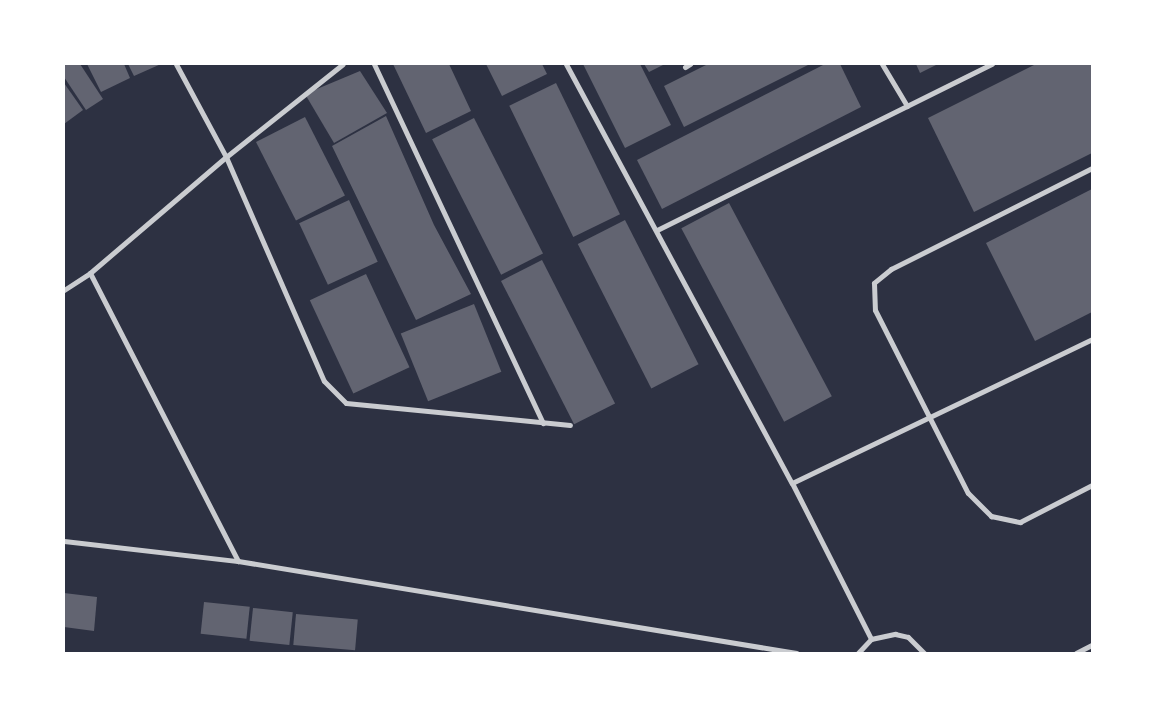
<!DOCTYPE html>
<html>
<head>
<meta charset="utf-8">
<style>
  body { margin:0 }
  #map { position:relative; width:1156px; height:717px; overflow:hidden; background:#2d3142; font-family:"Roboto Condensed",sans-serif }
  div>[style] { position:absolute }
  .building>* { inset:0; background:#626471; transform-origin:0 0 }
  .minor>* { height:5px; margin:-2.5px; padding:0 2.5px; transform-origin:2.5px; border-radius:2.5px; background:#caccd0 }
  span { translate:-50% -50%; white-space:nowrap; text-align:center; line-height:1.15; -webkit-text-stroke:4px #fff; paint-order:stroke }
  .frame { position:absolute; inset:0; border:65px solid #fff; pointer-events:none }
</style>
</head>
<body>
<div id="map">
  <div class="building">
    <i style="clip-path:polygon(64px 64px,80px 64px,103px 99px,86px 110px,64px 77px)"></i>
    <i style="clip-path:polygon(87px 64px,124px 64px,130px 78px,101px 92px)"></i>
    <i style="clip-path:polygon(128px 64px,161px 64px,134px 76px)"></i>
    <i style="clip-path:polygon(393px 64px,449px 64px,471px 111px,426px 133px)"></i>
    <i style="clip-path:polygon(486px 64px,542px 64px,547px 74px,502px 96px)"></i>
    <i style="clip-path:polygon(583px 64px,640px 64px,671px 125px,625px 148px)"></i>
    <i style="clip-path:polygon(644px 64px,665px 64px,649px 72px)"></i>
    <i style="clip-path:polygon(708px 64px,810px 64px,684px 127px,664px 86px)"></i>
    <i style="clip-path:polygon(825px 64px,840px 64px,861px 107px,662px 209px,637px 160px)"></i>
    <i style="clip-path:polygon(916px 64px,938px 64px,920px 73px)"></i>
    <i style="clip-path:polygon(1036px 64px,1092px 64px,1092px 153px,974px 212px,928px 118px)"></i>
    <i style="clip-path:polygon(360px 71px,387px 113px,334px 143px,305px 94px)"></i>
    <i style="clip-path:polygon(64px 83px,83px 110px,64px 124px)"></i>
    <i style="left:556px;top:83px;width:146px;height:52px;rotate:64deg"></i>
    <i style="clip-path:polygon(386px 116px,434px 225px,471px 294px,416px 320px,332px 146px)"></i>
    <i style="left:305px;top:117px;width:88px;height:55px;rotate:63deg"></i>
    <i style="left:474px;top:118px;width:152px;height:47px;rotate:63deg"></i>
    <i style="clip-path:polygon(1092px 189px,1092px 312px,1035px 341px,986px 243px)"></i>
    <i style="left:349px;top:200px;width:68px;height:55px;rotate:65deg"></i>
    <i style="left:729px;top:203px;width:219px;height:54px;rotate:62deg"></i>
    <i style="left:625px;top:220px;width:162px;height:53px;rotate:63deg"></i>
    <i style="left:542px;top:260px;width:161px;height:46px;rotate:63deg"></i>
    <i style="left:366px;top:274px;width:103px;height:62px;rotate:65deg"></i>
    <i style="left:474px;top:304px;width:73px;height:79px;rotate:68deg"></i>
    <i style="clip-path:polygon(64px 593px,97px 597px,94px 631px,64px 627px)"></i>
    <i style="left:204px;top:602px;width:46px;height:32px;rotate:6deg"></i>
    <i style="left:253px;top:608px;width:40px;height:33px;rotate:6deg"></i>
    <i style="left:296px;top:614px;width:62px;height:31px;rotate:5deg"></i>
  </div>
  <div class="minor">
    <i style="left:176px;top:64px;width:106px;rotate:61.7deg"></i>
    <i style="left:226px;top:157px;width:244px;rotate:66.4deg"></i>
    <i style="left:324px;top:381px;width:31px;rotate:45deg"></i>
    <i style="left:346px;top:403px;width:225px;rotate:5.6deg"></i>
    <i style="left:374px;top:64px;width:397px;rotate:64.8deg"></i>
    <i style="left:566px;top:64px;width:476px;rotate:61.7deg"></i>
    <i style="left:792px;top:483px;width:175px;rotate:63.1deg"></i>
    <i style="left:882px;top:64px;width:49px;rotate:59.2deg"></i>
    <i style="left:685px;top:67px;width:6px;rotate:-31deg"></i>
    <i style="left:1092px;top:168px;width:225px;rotate:153.3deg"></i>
    <i style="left:891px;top:269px;width:22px;rotate:141deg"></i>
    <i style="left:874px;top:283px;width:27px;rotate:88deg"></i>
    <i style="left:875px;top:310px;width:205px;rotate:63.1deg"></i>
    <i style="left:968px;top:493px;width:33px;rotate:45deg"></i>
    <i style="left:991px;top:516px;width:30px;rotate:12deg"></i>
    <i style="left:1020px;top:522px;width:81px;rotate:-27.2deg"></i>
    <i style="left:657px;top:230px;width:374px;rotate:-26.4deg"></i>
    <i style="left:90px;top:273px;width:324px;rotate:62.8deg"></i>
    <i style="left:64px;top:290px;width:31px;rotate:-33deg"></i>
    <i style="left:90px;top:273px;width:179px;rotate:-40.5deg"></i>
    <i style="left:226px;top:157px;width:149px;rotate:-38.5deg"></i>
    <i style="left:792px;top:483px;width:333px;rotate:-25.6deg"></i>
    <i style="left:64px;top:541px;width:175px;rotate:6.6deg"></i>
    <i style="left:238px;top:561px;width:566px;rotate:9.36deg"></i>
    <i style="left:858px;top:653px;width:19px;rotate:-47deg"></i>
    <i style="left:871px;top:639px;width:25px;rotate:-12deg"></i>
    <i style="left:895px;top:634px;width:13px;rotate:13deg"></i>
    <i style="left:908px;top:637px;width:23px;rotate:45deg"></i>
    <i style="left:1076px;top:653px;width:18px;rotate:-27deg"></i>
  </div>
  <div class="frame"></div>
</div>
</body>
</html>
